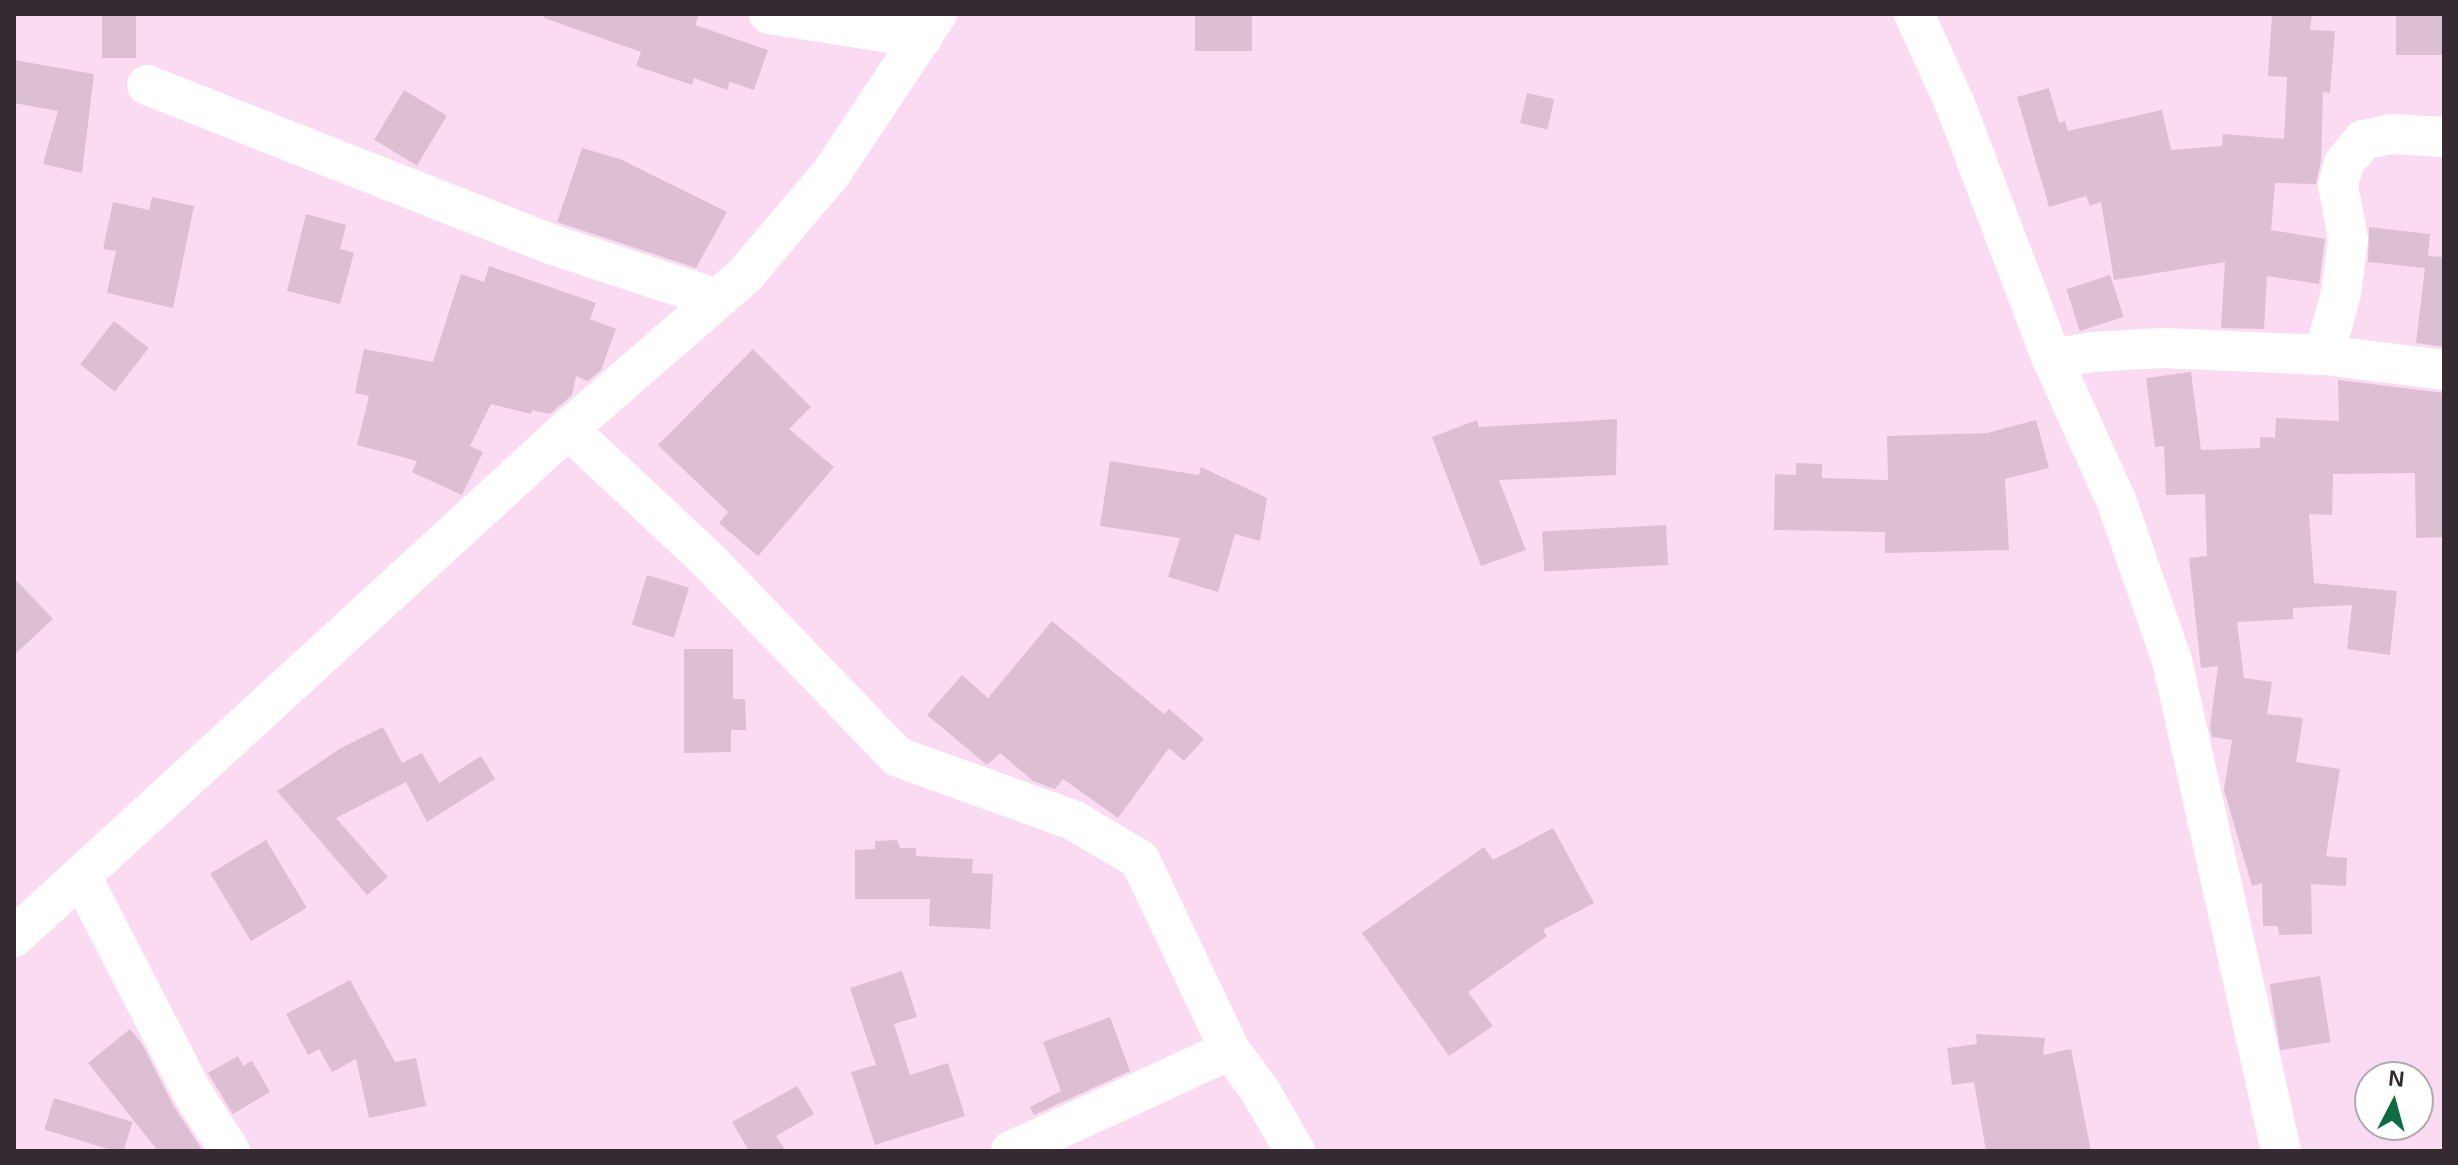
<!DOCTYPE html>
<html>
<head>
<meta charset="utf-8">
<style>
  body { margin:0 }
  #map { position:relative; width:2458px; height:1165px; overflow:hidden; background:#fadbf1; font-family:Arial,sans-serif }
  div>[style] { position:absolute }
  .building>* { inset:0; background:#ddbfd4; transform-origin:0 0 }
  .minor>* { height:40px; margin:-20px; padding:0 20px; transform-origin:20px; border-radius:20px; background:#fff }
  span { translate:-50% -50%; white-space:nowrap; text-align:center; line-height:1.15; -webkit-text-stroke:6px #fff; paint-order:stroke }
  .frame { position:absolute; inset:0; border:16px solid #352a32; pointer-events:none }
  .north { position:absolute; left:2354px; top:1061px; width:80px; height:80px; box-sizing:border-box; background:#fff; border:2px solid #aeaaad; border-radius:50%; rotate:6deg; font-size:22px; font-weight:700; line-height:32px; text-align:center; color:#352a32 }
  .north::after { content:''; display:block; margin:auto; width:28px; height:36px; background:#0f6c41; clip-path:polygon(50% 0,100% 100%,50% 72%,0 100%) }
</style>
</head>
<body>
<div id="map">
  <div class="building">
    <i style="left:102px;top:14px;width:34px;height:44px"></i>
    <i style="clip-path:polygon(545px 14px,699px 14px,695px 25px,768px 50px,754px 90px,730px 82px,727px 90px,694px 78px,692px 85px,636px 66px,641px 52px,544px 18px)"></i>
    <i style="left:1195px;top:14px;width:57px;height:37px"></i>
    <i style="clip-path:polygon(2272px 14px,2312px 14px,2310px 30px,2335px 31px,2330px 93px,2323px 92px,2321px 161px,2316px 184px,2275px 183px,2271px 230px,2325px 239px,2319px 284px,2267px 276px,2264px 329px,2221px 328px,2225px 262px,2114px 280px,2101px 202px,2090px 206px,2086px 196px,2049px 207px,2017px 97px,2049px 88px,2059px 123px,2065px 121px,2068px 131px,2162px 110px,2171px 150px,2222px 146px,2223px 134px,2284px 139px,2287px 77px,2268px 76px)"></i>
    <i style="left:2396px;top:14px;width:48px;height:41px"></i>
    <i style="clip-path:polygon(14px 60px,94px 74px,82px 173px,43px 164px,58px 111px,14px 103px)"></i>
    <i style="left:404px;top:90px;width:50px;height:58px;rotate:31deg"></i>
    <i style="left:1527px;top:93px;width:28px;height:31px;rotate:13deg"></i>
    <i style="clip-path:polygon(582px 148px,620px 159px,727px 212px,696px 268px,557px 222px)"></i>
    <i style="clip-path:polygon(152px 197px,194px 206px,173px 308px,107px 293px,116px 251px,103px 249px,113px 202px,149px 210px)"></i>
    <i style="clip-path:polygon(306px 214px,346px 225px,340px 249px,354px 253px,340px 304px,287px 291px)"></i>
    <i style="clip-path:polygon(2369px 227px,2430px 234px,2428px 256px,2444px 257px,2444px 347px,2416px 343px,2425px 268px,2368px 262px)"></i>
    <i style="clip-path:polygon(489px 266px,596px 303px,590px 319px,616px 329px,601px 370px,588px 381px,576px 376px,572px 395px,550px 414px,532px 410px,531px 414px,491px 404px,470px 446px,483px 452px,462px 495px,412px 472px,417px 461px,357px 445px,369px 396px,355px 393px,364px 349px,433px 362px,461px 274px,484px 282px)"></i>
    <i style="left:2110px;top:275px;width:44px;height:46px;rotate:72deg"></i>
    <i style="left:114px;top:321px;width:44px;height:55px;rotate:38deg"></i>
    <i style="clip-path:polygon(753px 349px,811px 407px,789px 429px,834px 467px,758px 556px,719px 523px,728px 512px,658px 445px)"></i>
    <i style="clip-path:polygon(2191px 372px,2201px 450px,2260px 448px,2260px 437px,2275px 438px,2276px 418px,2339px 421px,2338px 380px,2444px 393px,2444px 537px,2416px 538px,2415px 473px,2333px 474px,2332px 515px,2309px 514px,2314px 583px,2397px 591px,2390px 655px,2347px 649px,2352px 605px,2293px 608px,2293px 619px,2237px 622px,2244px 678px,2272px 682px,2267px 714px,2303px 718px,2296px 762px,2340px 769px,2326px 856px,2347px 858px,2346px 886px,2311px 884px,2312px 934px,2279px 935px,2278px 926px,2263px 926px,2262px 883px,2252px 886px,2224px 790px,2232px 740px,2212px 737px,2210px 727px,2218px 666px,2201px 668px,2189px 558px,2207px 556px,2205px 494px,2166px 495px,2164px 446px,2155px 447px,2146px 378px)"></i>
    <i style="clip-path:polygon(1617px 419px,1616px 475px,1499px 480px,1526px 550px,1481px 566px,1432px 437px,1477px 420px,1479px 427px)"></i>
    <i style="clip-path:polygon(2036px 420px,2049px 468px,2005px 479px,2009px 550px,1885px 553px,1885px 532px,1774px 530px,1775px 474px,1796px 475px,1796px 463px,1822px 464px,1822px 478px,1888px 480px,1887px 436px,1987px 433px)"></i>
    <i style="clip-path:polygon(1110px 461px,1199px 475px,1201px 467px,1267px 498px,1260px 541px,1235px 534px,1218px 592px,1168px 577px,1180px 538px,1100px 526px)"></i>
    <i style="left:1666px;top:525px;width:40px;height:124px;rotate:87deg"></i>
    <i style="left:647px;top:575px;width:44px;height:52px;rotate:17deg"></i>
    <i style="clip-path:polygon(14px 578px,53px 619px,14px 655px)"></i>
    <i style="clip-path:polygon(1052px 621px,1164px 714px,1169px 709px,1204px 739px,1184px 761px,1169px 748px,1118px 818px,1063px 779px,1055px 789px,1033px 781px,1000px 753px,987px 765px,927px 715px,962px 675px,988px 698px)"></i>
    <i style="clip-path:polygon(684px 649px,733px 649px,733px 699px,745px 699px,746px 730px,731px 730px,731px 752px,684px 753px)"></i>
    <i style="clip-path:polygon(383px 727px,402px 763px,422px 753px,439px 783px,481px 756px,495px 779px,427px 822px,406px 782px,336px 818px,388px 877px,367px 895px,277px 791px,341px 748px)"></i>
    <i style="clip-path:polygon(1553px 828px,1594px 903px,1543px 930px,1547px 936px,1468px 992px,1493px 1026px,1449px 1056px,1362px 933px,1484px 847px,1493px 860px)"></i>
    <i style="left:266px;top:840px;width:79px;height:65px;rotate:59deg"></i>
    <i style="clip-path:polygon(897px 840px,900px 848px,916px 848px,916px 856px,973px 859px,972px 873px,993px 874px,990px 929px,929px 926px,930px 899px,855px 899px,855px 850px,875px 849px,875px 841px)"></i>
    <i style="clip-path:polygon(902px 971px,917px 1017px,894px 1024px,910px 1075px,948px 1063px,965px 1116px,875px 1145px,851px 1072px,876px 1065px,850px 988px)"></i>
    <i style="left:2320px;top:976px;width:67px;height:51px;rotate:81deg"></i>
    <i style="clip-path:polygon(350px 980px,395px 1062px,416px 1058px,426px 1106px,369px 1118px,356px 1059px,332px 1072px,319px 1049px,308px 1055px,286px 1014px)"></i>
    <i style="clip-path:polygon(1110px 1017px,1130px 1071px,1034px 1115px,1030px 1107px,1061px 1091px,1043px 1042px)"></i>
    <i style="clip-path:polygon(130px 1029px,142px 1044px,173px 1105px,203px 1151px,158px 1151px,88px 1063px)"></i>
    <i style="clip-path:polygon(1976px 1034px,2045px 1038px,2043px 1055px,2071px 1049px,2091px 1151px,1986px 1151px,1974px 1082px,1952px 1085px,1947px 1048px,1977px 1044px)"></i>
    <i style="clip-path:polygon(238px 1056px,243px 1066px,252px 1061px,270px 1092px,233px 1114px,208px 1073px)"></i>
    <i style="clip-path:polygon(797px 1086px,814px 1114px,776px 1136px,786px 1151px,749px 1151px,732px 1122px)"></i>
    <i style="left:54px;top:1098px;width:82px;height:33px;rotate:17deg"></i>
  </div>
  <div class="minor">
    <i style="left:769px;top:14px;width:155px;rotate:8.9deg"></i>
    <i style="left:1914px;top:14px;width:99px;rotate:65.5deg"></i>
    <i style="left:1955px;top:104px;width:273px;rotate:69.2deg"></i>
    <i style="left:2052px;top:359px;width:155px;rotate:65.6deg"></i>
    <i style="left:2116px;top:500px;width:170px;rotate:70.8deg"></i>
    <i style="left:2172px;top:661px;width:502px;rotate:77.46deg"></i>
    <i style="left:147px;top:85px;width:436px;rotate:21.5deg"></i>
    <i style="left:553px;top:245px;width:173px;rotate:18.2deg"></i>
    <i style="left:2324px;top:355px;width:64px;rotate:-74.7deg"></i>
    <i style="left:2341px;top:293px;width:54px;rotate:-82.6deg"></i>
    <i style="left:2348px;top:239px;width:55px;rotate:-100.5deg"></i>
    <i style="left:2338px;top:185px;width:23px;rotate:-75deg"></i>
    <i style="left:2344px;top:163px;width:30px;rotate:-50deg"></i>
    <i style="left:2363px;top:140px;width:29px;rotate:-12deg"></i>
    <i style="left:2391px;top:134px;width:53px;rotate:3.2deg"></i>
    <i style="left:2052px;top:359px;width:41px;rotate:-9.9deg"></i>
    <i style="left:2092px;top:352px;width:71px;rotate:-3.2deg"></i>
    <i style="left:2163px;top:348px;width:161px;rotate:2.5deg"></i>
    <i style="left:2324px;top:355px;width:121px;rotate:7.1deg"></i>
    <i style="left:568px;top:429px;width:196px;rotate:43.1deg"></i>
    <i style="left:711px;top:563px;width:269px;rotate:46.1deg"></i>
    <i style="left:898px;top:757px;width:186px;rotate:19.8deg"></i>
    <i style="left:1073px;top:820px;width:78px;rotate:30.8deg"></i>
    <i style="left:1140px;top:860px;width:210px;rotate:64.7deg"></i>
    <i style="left:1230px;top:1050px;width:49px;rotate:53.4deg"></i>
    <i style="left:1259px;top:1089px;width:72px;rotate:59.9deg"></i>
    <i style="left:81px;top:876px;width:245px;rotate:62.8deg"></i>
    <i style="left:193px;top:1094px;width:68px;rotate:57deg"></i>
    <i style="left:14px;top:937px;width:752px;rotate:-42.52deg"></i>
    <i style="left:568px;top:429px;width:235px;rotate:-41deg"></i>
    <i style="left:745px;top:275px;width:135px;rotate:-49.8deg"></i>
    <i style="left:832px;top:172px;width:190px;rotate:-56.4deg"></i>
    <i style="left:1011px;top:1151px;width:241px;rotate:-24.8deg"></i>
  </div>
  <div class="frame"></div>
  <div class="north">N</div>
</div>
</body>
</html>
